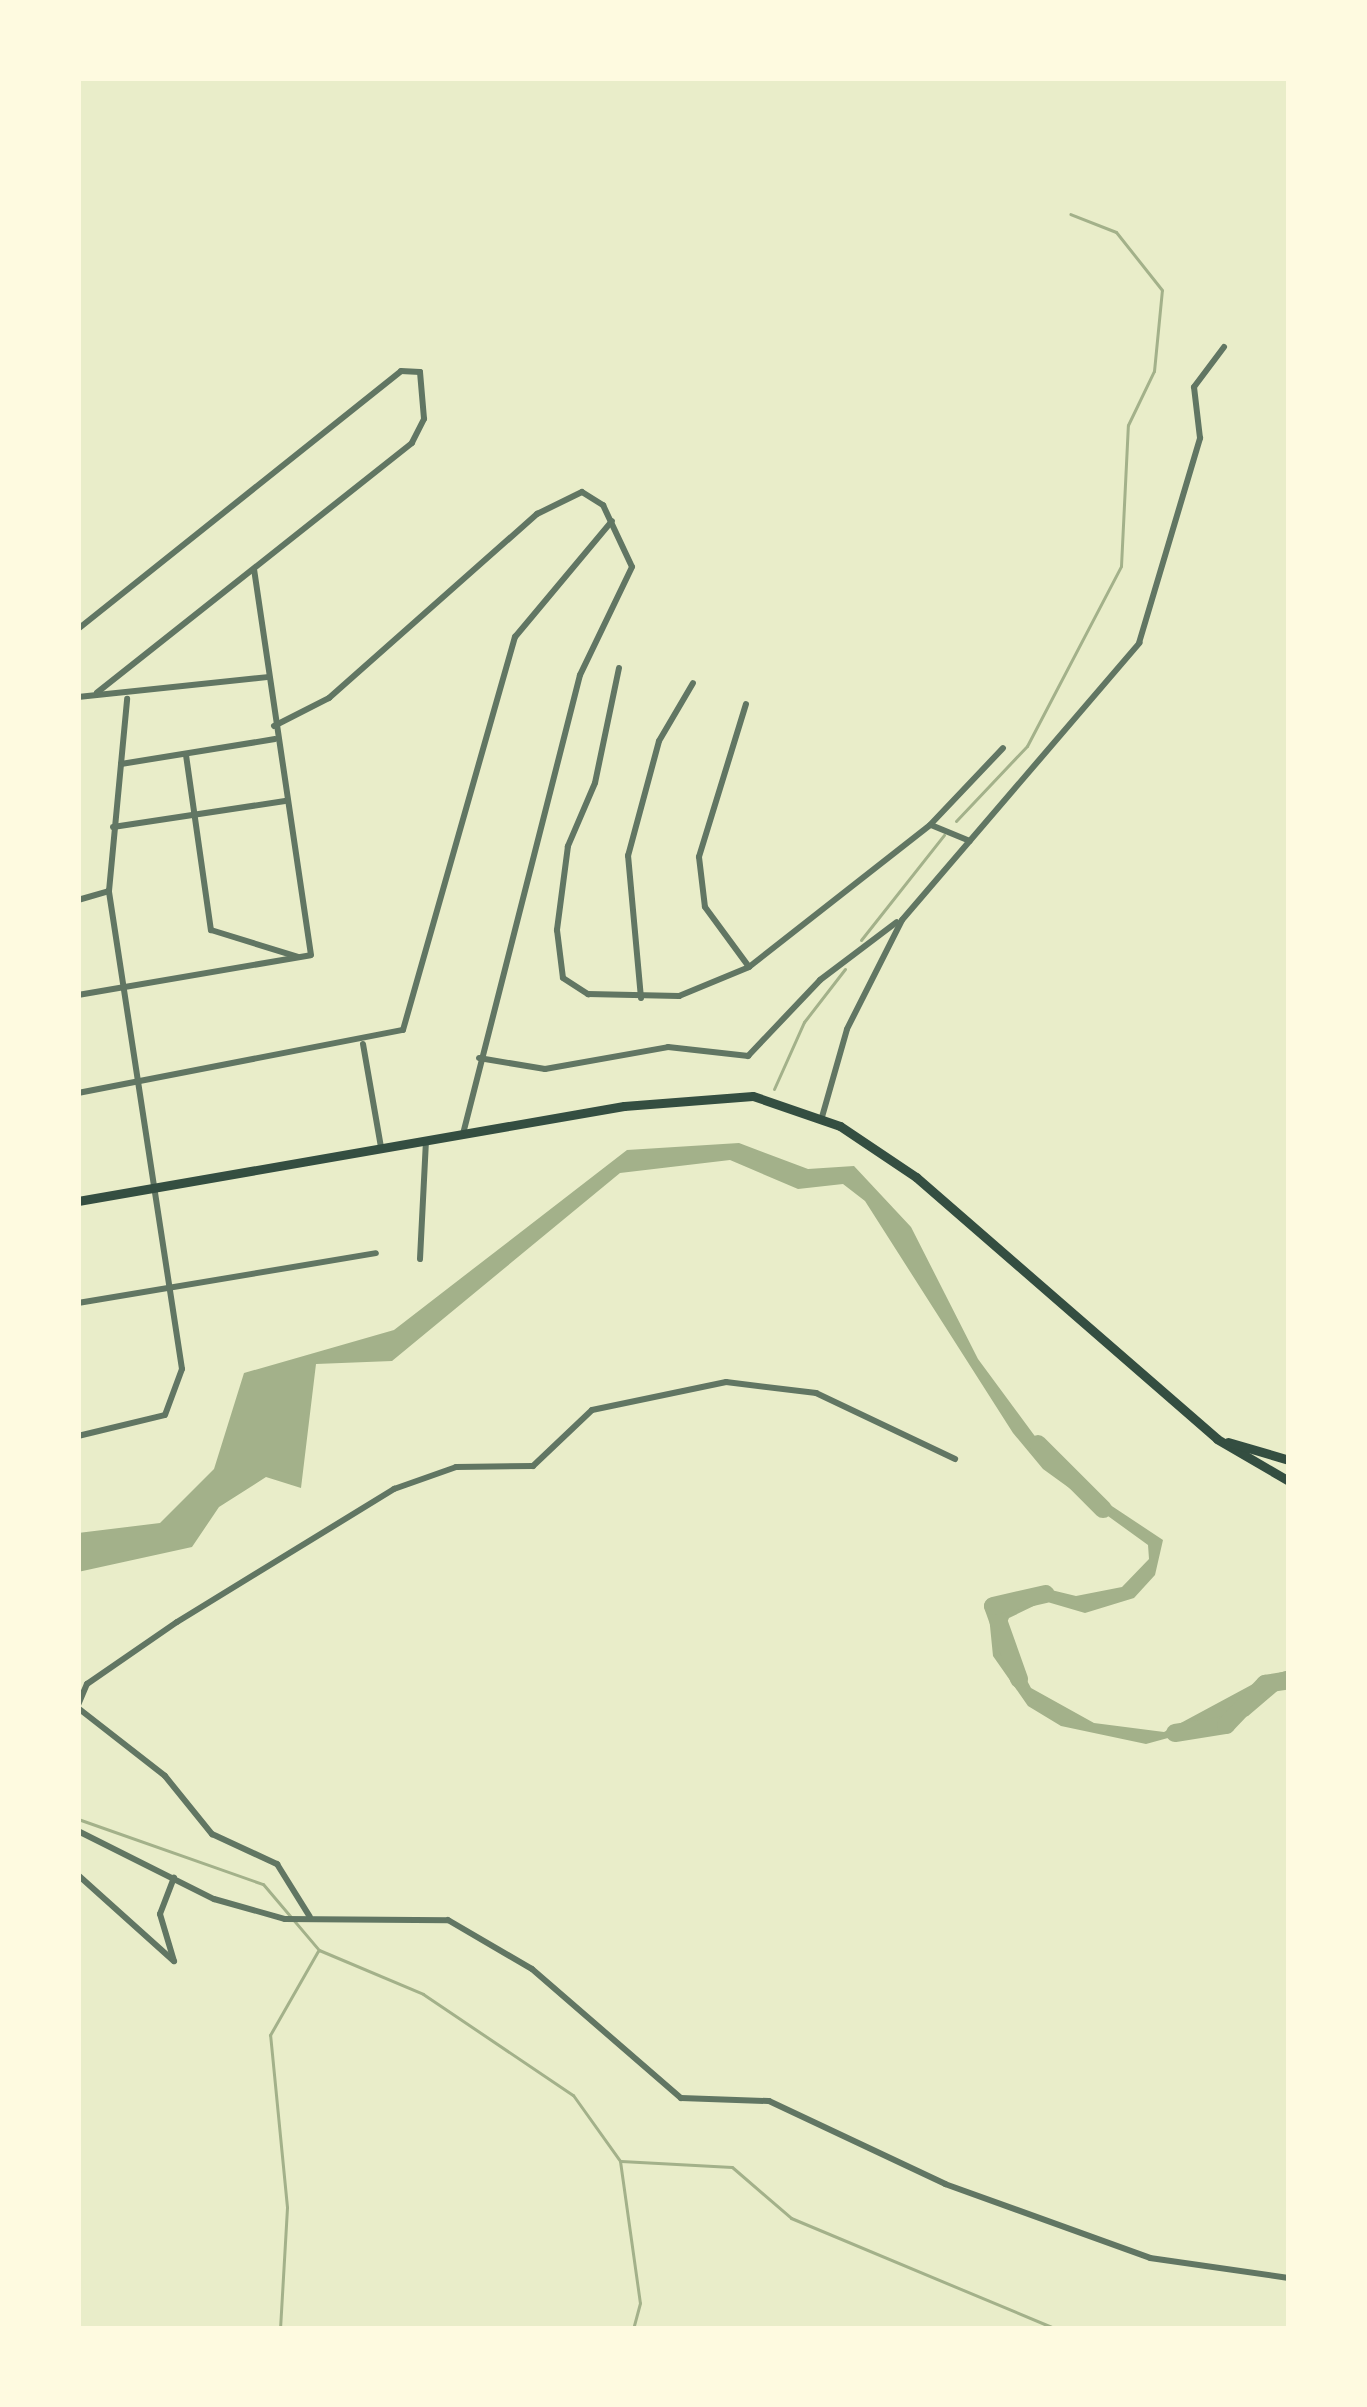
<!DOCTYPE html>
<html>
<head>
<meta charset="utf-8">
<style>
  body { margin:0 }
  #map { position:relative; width:1367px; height:2407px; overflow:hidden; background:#e9edc9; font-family:Commissioner,sans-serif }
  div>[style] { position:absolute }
  .water>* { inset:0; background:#a3b18a }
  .stream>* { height:3px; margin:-1.5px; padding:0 1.5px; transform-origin:1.5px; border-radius:1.5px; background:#a3b18a }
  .river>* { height:18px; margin:-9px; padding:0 9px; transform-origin:9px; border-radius:9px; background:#a3b18a }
  .minor>* { height:6px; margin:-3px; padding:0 3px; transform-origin:3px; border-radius:3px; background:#617663 }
  .primary>* { height:9px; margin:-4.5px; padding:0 4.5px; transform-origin:4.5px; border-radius:4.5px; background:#344e41 }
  span { translate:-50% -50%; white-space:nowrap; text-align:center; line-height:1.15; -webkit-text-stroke:9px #fefae0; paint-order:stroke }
  .frame { position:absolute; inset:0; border:81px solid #fefae0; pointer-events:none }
</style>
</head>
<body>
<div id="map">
  <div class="water">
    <i style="clip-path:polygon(739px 1143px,808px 1169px,854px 1166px,911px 1227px,978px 1359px,1062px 1473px,1163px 1540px,1155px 1575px,1134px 1598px,1085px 1613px,1044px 1601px,1009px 1618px,1002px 1634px,1031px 1688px,1094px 1723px,1164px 1732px,1268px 1676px,1289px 1670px,1289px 1681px,1248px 1716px,1146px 1744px,1061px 1726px,1028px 1706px,993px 1656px,988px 1606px,1043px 1588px,1076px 1596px,1122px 1587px,1149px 1559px,1148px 1545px,1043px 1469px,1013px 1433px,865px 1201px,843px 1184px,798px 1189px,730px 1160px,620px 1173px,392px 1361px,316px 1364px,301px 1488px,266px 1477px,219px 1507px,192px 1547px,78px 1572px,78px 1533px,160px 1523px,214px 1469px,244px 1373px,394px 1330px,627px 1150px)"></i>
  </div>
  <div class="stream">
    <i style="left:956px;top:821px;width:103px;rotate:-46.6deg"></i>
    <i style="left:1027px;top:746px;width:203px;rotate:-62.4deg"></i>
    <i style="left:1121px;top:566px;width:141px;rotate:-87.2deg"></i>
    <i style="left:1128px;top:425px;width:60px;rotate:-64.3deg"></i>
    <i style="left:1154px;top:371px;width:81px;rotate:-84.4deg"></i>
    <i style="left:1162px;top:290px;width:74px;rotate:-128.4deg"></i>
    <i style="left:1116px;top:232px;width:49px;rotate:-158.6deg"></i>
    <i style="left:861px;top:940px;width:134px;rotate:-51.7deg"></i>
    <i style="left:774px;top:1089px;width:73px;rotate:-65.9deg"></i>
    <i style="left:804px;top:1022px;width:67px;rotate:-52.3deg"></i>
    <i style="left:78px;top:1819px;width:196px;rotate:19.4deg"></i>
    <i style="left:263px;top:1884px;width:87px;rotate:49.7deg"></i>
    <i style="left:319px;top:1950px;width:113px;rotate:22.9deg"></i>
    <i style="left:423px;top:1994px;width:181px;rotate:34deg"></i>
    <i style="left:573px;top:2095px;width:81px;rotate:54.5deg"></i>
    <i style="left:620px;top:2161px;width:143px;rotate:82deg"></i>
    <i style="left:640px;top:2303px;width:27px;rotate:105deg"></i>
    <i style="left:621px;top:2161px;width:111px;rotate:3.1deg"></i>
    <i style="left:732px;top:2167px;width:78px;rotate:40.8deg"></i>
    <i style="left:791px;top:2218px;width:287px;rotate:22.7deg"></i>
    <i style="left:280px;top:2329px;width:122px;rotate:-86.7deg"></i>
    <i style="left:287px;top:2207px;width:173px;rotate:-95.6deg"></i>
    <i style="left:270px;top:2035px;width:97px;rotate:-60.3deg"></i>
  </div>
  <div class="river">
    <i style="left:1038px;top:1444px;width:92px;rotate:45deg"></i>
    <i style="left:1019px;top:1679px;width:77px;rotate:-109.6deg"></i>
    <i style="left:993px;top:1606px;width:54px;rotate:-12.8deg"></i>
    <i style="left:1175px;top:1733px;width:52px;rotate:-8.9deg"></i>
    <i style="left:1226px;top:1725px;width:57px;rotate:-46.4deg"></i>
    <i style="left:1265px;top:1684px;width:24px;rotate:-9deg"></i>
  </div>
  <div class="minor">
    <i style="left:78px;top:629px;width:413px;rotate:-38.6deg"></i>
    <i style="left:401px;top:371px;width:19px;rotate:3deg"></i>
    <i style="left:420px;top:372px;width:47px;rotate:85.1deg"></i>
    <i style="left:424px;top:419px;width:27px;rotate:117deg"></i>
    <i style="left:412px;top:443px;width:402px;rotate:141.6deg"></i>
    <i style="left:619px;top:668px;width:117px;rotate:101.8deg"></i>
    <i style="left:595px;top:783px;width:69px;rotate:113.2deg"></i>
    <i style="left:568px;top:846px;width:85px;rotate:97.5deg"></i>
    <i style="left:557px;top:930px;width:48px;rotate:82.9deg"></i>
    <i style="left:563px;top:978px;width:30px;rotate:33deg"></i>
    <i style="left:588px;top:994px;width:91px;rotate:1.3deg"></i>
    <i style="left:679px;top:996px;width:76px;rotate:-22.5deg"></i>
    <i style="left:749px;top:967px;width:230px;rotate:-38.1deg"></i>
    <i style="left:930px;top:825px;width:106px;rotate:-46.5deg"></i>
    <i style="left:78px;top:697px;width:190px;rotate:-6deg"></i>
    <i style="left:746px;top:704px;width:160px;rotate:107.1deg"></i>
    <i style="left:699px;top:857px;width:50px;rotate:83.2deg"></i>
    <i style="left:705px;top:907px;width:74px;rotate:53.7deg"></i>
    <i style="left:274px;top:726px;width:62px;rotate:-27deg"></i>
    <i style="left:329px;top:698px;width:278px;rotate:-41.5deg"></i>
    <i style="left:537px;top:514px;width:50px;rotate:-26.1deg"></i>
    <i style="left:582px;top:492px;width:25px;rotate:32deg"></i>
    <i style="left:603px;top:505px;width:68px;rotate:64.9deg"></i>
    <i style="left:632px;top:567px;width:120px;rotate:115.7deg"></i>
    <i style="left:580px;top:675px;width:473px;rotate:104.3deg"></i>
    <i style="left:186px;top:755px;width:177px;rotate:81.9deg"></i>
    <i style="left:211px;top:930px;width:91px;rotate:17.2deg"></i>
    <i style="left:121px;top:764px;width:156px;rotate:-9.2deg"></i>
    <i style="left:931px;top:825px;width:42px;rotate:22.3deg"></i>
    <i style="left:113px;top:827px;width:174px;rotate:-8.6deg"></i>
    <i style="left:78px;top:900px;width:32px;rotate:-16deg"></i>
    <i style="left:78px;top:995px;width:236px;rotate:-9.7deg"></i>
    <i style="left:311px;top:955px;width:389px;rotate:-98.4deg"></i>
    <i style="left:641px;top:998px;width:143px;rotate:-95.2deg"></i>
    <i style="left:628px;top:856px;width:119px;rotate:-74.9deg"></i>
    <i style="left:659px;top:741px;width:67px;rotate:-59.6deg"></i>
    <i style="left:363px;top:1044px;width:105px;rotate:80.1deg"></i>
    <i style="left:479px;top:1058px;width:67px;rotate:9.5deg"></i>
    <i style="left:545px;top:1069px;width:125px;rotate:-10.1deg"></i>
    <i style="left:668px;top:1047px;width:81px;rotate:6.4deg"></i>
    <i style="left:748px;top:1056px;width:105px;rotate:-46.5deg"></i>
    <i style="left:820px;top:980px;width:96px;rotate:-37deg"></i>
    <i style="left:78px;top:1093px;width:331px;rotate:-11deg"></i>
    <i style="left:403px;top:1030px;width:409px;rotate:-74.1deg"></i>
    <i style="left:515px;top:637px;width:151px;rotate:-50.1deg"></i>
    <i style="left:822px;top:1117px;width:91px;rotate:-74.1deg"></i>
    <i style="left:847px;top:1029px;width:122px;rotate:-63.2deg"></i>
    <i style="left:902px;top:920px;width:365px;rotate:-49.4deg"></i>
    <i style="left:1139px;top:643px;width:214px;rotate:-73.4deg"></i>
    <i style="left:1200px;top:438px;width:51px;rotate:-96.7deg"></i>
    <i style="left:1194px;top:387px;width:50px;rotate:-53.1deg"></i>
    <i style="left:420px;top:1259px;width:119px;rotate:-87.1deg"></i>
    <i style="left:78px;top:1303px;width:302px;rotate:-9.5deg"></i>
    <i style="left:78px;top:1436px;width:89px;rotate:-13.6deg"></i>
    <i style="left:165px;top:1415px;width:49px;rotate:-69.7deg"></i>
    <i style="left:182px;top:1369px;width:484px;rotate:-98.7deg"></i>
    <i style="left:109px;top:891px;width:193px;rotate:-84.6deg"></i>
    <i style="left:78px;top:1705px;width:23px;rotate:-67deg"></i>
    <i style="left:87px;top:1684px;width:109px;rotate:-34.6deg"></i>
    <i style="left:177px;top:1622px;width:255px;rotate:-31.5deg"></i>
    <i style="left:394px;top:1489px;width:66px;rotate:-19.5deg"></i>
    <i style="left:456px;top:1467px;width:77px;rotate:-0.7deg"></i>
    <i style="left:533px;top:1466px;width:81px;rotate:-43.5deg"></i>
    <i style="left:592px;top:1410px;width:137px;rotate:-11.8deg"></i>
    <i style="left:726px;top:1382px;width:91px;rotate:7deg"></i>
    <i style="left:816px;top:1393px;width:154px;rotate:25.4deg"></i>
    <i style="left:78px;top:1708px;width:110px;rotate:38deg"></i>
    <i style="left:165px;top:1776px;width:75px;rotate:51deg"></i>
    <i style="left:212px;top:1834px;width:72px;rotate:24.8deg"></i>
    <i style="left:277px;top:1864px;width:62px;rotate:58.1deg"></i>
    <i style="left:78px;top:1831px;width:152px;rotate:26.6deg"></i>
    <i style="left:214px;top:1899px;width:74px;rotate:15.7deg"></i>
    <i style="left:285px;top:1919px;width:163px;rotate:0.4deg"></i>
    <i style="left:448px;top:1920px;width:97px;rotate:30.3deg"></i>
    <i style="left:532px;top:1969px;width:197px;rotate:40.9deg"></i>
    <i style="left:681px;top:2098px;width:88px;rotate:2deg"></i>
    <i style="left:769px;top:2101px;width:195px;rotate:25.2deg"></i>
    <i style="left:945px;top:2184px;width:218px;rotate:19.8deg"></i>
    <i style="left:1150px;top:2258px;width:140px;rotate:8.2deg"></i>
    <i style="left:78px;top:1875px;width:129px;rotate:41.9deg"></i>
    <i style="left:174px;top:1961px;width:49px;rotate:-106.6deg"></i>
    <i style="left:160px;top:1914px;width:39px;rotate:-69deg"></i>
  </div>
  <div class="primary">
    <i style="left:78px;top:1201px;width:554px;rotate:-9.87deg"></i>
    <i style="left:624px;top:1106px;width:129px;rotate:-4.4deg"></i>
    <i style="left:753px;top:1096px;width:92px;rotate:19deg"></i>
    <i style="left:840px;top:1126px;width:92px;rotate:33.9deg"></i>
    <i style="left:916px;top:1177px;width:399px;rotate:41deg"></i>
    <i style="left:1217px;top:1439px;width:83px;rotate:30.3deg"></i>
    <i style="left:1228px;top:1442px;width:64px;rotate:16.4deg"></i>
  </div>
  <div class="frame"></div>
</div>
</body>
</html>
